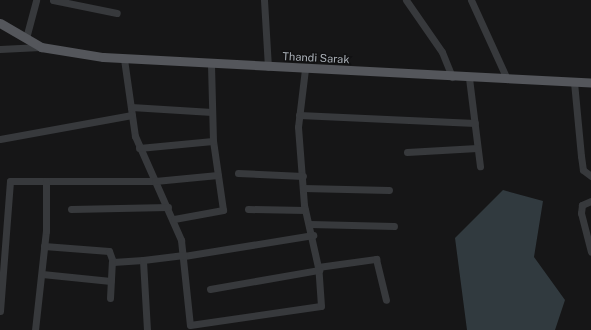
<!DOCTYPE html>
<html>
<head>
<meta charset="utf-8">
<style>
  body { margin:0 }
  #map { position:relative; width:591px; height:330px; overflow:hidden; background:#161617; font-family:"Public Sans",sans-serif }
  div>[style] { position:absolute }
  .water>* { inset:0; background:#313a3f }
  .minor>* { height:7px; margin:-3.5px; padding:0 3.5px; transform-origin:3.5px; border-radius:3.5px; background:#37393c }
  .major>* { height:9px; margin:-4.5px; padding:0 4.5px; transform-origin:4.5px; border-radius:4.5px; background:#54565b }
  span { translate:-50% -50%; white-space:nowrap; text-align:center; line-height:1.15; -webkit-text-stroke:3px #111112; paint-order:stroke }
  .street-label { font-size:11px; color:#a9afb6 }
</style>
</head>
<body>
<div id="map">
  <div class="water">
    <i style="clip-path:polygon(503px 190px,543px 201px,534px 257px,565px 300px,555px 330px,467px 330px,455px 238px)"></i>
  </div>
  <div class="minor">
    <i style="left:53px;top:0;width:65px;rotate:11.5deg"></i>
    <i style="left:264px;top:0;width:67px;rotate:86.6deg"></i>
    <i style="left:406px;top:0;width:63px;rotate:55.3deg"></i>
    <i style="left:442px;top:52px;width:27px;rotate:68deg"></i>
    <i style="left:471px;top:0;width:87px;rotate:65.5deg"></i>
    <i style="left:26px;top:38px;width:39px;rotate:-75deg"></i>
    <i style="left:0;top:49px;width:40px;rotate:-2.9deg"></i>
    <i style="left:124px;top:59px;width:78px;rotate:81.9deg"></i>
    <i style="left:135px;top:136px;width:114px;rotate:66.1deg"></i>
    <i style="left:181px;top:240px;width:85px;rotate:84deg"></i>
    <i style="left:190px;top:325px;width:132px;rotate:-8.3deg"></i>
    <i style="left:321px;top:306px;width:39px;rotate:-94deg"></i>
    <i style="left:305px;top:69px;width:58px;rotate:96.9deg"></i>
    <i style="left:298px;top:127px;width:78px;rotate:85.6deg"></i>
    <i style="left:304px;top:205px;width:64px;rotate:77.3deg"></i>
    <i style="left:318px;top:267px;width:59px;rotate:-7.9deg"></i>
    <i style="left:376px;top:259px;width:42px;rotate:76.3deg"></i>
    <i style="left:469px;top:78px;width:89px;rotate:82.9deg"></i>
    <i style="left:574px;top:82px;width:74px;rotate:84.6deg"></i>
    <i style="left:581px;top:156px;width:14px;rotate:82deg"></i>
    <i style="left:583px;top:170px;width:10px;rotate:37deg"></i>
    <i style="left:131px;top:107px;width:81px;rotate:3.5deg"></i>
    <i style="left:299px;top:115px;width:176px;rotate:2.6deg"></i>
    <i style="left:0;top:139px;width:134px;rotate:-10.3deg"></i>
    <i style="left:139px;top:148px;width:74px;rotate:-5.4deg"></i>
    <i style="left:407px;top:152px;width:70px;rotate:-3.3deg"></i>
    <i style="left:238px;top:173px;width:65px;rotate:2.6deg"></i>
    <i style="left:303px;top:188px;width:86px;rotate:1.3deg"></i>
    <i style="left:591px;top:201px;width:10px;rotate:156deg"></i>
    <i style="left:582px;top:205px;width:8px;rotate:97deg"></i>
    <i style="left:581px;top:213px;width:40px;rotate:75.6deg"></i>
    <i style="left:71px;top:209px;width:97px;rotate:-1.2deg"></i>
    <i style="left:248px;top:209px;width:57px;rotate:1deg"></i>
    <i style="left:174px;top:219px;width:50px;rotate:-10.4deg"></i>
    <i style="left:223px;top:210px;width:70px;rotate:-98.2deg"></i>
    <i style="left:213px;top:141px;width:77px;rotate:-91.5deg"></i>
    <i style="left:310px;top:224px;width:84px;rotate:1.4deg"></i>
    <i style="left:44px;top:246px;width:65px;rotate:4.4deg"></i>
    <i style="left:109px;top:251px;width:12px;rotate:70deg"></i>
    <i style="left:113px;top:262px;width:30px;rotate:-4deg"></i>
    <i style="left:184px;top:256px;width:131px;rotate:-9.2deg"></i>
    <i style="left:42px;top:274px;width:69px;rotate:5.8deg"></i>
    <i style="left:210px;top:289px;width:111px;rotate:-9.9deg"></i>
    <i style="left:110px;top:298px;width:36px;rotate:-87deg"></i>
    <i style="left:0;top:311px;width:130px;rotate:-85.6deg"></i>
    <i style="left:10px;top:181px;width:145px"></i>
    <i style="left:155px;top:181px;width:63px;rotate:-5.4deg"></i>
    <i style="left:35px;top:330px;width:100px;rotate:-83.7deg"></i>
    <i style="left:46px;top:231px;width:50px;rotate:-90deg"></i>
    <i style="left:147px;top:330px;width:70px;rotate:-93.3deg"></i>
    <i style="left:143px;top:260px;width:41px;rotate:-7deg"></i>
  </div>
  <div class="major">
    <i style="left:0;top:23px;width:48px;rotate:30.3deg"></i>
    <i style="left:41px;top:47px;width:63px;rotate:9.2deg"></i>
    <i style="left:103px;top:57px;width:489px;rotate:3deg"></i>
  </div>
  <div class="street-label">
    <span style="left:316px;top:58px;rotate:3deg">Thandi Sarak</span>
  </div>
</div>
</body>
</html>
